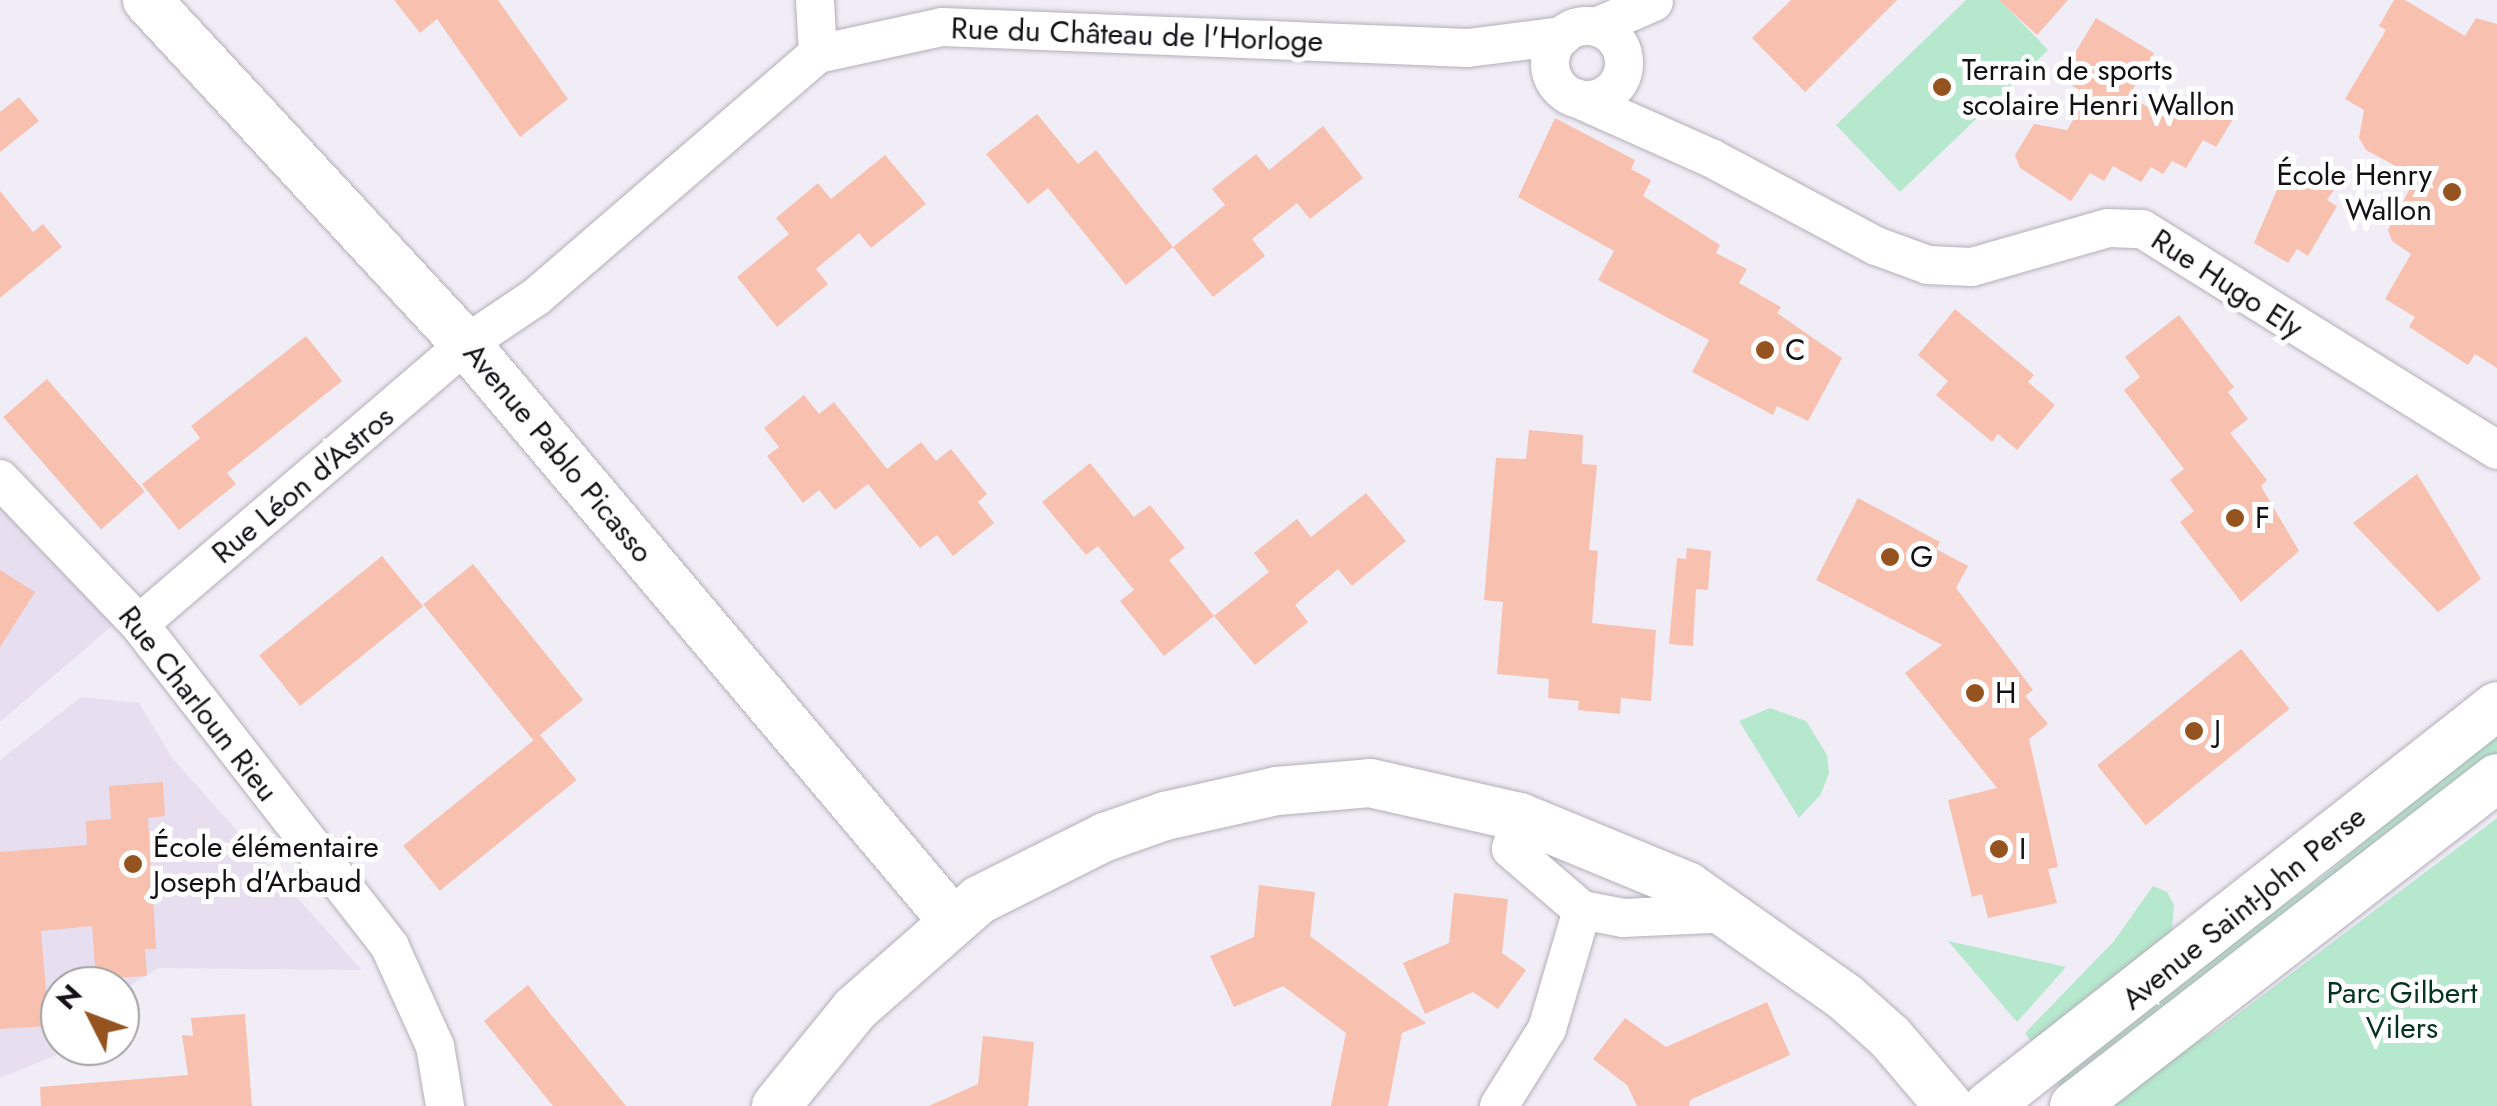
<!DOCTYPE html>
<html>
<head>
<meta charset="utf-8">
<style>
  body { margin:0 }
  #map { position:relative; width:2497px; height:1106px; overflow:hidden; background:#f1edf7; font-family:Jost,sans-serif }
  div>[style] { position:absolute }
  .built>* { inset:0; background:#e7dff0 }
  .green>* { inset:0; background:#b5e8cd }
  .building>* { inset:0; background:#f8c0af; transform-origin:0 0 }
  .roads { filter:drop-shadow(0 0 2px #b3afb8) drop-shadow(0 0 2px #b3afb8) }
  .minor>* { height:38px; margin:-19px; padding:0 19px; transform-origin:19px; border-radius:19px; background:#fff }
  .minor>.ring { margin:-19px; padding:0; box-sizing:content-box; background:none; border:38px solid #fff; border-radius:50% }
  .major>* { height:48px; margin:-24px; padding:0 24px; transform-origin:24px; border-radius:24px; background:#fff }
  .dots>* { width:28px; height:28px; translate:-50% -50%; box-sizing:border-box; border:5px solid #fff; border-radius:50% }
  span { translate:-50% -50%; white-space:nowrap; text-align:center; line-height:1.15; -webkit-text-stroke:10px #fff; paint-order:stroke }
  .street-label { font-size:30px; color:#131114 }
  .poi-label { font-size:30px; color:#131114 }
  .left { translate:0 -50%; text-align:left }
  .right { translate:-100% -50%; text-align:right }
  .park-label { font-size:30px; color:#043320 }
  .north { position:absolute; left:40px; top:966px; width:100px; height:100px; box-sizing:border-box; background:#fff; border:2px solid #a1a0a1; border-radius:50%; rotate:312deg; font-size:28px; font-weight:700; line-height:40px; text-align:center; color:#131114 }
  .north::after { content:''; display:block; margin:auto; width:35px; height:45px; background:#955320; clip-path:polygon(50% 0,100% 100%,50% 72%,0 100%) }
</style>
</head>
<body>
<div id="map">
  <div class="built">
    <i style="clip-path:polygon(0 505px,118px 621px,0 722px)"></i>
    <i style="clip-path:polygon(81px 697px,139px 703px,173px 759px,362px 970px,158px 968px,120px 992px,120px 986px,60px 986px,60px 1046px,79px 1046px,0 1078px,0 760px)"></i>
  </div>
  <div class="green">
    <i style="clip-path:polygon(1966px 0,2000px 0,2048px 50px,1900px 192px,1836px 125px)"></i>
    <i style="clip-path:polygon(1770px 708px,1806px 721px,1827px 755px,1829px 773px,1821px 794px,1799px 818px,1739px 721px)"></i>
    <i style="clip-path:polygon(2497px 731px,2497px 765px,2066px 1098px,2052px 1073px,2325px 875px)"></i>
    <i style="clip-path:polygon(2497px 818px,2497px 1106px,2099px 1106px,2146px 1069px,2214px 1032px)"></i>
    <i style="clip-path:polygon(2153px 886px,2167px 892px,2174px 905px,2171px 940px,2038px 1051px,2025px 1033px,2114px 941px)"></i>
    <i style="clip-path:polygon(1948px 941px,2066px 967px,2017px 1022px)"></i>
  </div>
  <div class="building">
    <i style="clip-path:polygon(394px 0,498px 0,568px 99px,520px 137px,437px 19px,420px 33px)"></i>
    <i style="clip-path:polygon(1791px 0,1897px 0,1805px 92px,1752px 38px)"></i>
    <i style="clip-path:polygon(1999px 0,2068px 0,2037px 35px)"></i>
    <i style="clip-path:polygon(2394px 0,2405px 0,2465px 36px,2476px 18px,2497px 24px,2497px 368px,2475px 354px,2468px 365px,2409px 327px,2415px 317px,2385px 299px,2411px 254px,2392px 241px,2388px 230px,2416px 177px,2366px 150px,2359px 138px,2364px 110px,2345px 99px,2386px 30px,2379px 26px)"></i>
    <i style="clip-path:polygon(2096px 18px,2154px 53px,2129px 96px,2170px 120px,2188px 91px,2233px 119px,2216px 147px,2203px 140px,2186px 168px,2172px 161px,2163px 174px,2151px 167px,2141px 182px,2113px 166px,2104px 181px,2090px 173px,2071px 201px,2020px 168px,2015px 155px,2034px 124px,2067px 130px,2088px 96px,2060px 78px)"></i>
    <i style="clip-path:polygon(19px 97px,39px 121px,0 152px,0 112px)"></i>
    <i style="clip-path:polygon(1037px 114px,1078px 164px,1096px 150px,1173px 247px,1126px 285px,1048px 188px,1028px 204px,986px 154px)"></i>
    <i style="clip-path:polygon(1555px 118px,1635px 160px,1631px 169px,1651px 180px,1643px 196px,1720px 245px,1716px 253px,1747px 269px,1739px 283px,1781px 307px,1777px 313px,1842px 358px,1808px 421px,1777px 406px,1773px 415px,1692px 372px,1709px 340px,1598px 280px,1614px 251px,1518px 197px)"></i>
    <i style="clip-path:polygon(1323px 126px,1363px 178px,1310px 219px,1297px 203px,1252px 239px,1265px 256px,1213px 297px,1173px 247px,1225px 205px,1212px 189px,1256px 154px,1269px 170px)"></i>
    <i style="clip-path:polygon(885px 155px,926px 204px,871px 248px,859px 233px,816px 269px,828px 284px,777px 327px,737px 277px,789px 234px,776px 218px,818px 183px,831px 199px)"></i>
    <i style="clip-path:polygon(2300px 166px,2335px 188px,2327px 200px,2337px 206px,2308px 256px,2297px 249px,2288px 263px,2254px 243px,2280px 183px,2287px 187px)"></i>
    <i style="clip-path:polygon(0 191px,33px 232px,43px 224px,62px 247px,0 298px)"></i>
    <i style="clip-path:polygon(1955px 309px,2034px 375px,2028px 382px,2055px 405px,2017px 450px,1998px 434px,1992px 442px,1936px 395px,1948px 381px,1918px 355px)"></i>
    <i style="clip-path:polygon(2179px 315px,2234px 387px,2228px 392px,2248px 419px,2230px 433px,2267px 480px,2261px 486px,2299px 551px,2241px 602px,2180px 522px,2194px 511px,2170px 480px,2184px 469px,2124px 390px,2140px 377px,2125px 357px)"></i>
    <i style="clip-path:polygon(306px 336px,342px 381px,227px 473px,236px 484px,179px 530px,142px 484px,200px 438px,191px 426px)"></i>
    <i style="left:47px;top:379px;width:149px;height:58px;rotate:49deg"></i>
    <i style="clip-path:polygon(804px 395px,819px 414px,834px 402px,887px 469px,921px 442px,936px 461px,951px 449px,987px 494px,978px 502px,994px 523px,953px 556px,937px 535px,920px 548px,868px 484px,835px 510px,819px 490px,803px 503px,767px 456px,779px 447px,764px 428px)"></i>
    <i style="clip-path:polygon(1529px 430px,1583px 435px,1582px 464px,1597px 465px,1589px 550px,1598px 551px,1592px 623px,1656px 630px,1651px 701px,1621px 698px,1620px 714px,1578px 710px,1579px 701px,1548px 698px,1549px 679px,1497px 674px,1503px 602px,1484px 600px,1496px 458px,1526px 459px)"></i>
    <i style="clip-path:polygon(1090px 463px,1134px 517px,1150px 505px,1185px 548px,1169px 560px,1214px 616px,1164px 656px,1120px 601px,1134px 590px,1098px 546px,1086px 555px,1042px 502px)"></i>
    <i style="clip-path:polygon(2417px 474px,2481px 579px,2438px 612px,2353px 523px)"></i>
    <i style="clip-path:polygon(1366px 493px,1406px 541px,1352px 586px,1338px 569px,1295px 605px,1308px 622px,1255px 665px,1214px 616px,1269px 572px,1254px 553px,1297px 519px,1311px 537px)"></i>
    <i style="clip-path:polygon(1858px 498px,1940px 542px,1936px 549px,1968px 566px,1956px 588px,2033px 690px,2025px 696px,2048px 724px,2029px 739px,2058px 867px,2048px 869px,2057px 903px,1988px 918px,1982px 894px,1972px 897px,1948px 800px,1997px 788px,1905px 673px,1942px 645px,1816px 580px)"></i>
    <i style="clip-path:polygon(1687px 548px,1711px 551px,1708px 590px,1696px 589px,1693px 646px,1669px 644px,1677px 558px,1686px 559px)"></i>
    <i style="left:382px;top:556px;width:65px;height:158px;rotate:51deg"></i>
    <i style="left:473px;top:564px;width:175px;height:64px;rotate:51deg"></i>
    <i style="clip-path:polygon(0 570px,35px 592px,0 647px)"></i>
    <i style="left:2241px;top:649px;width:77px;height:185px;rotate:51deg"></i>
    <i style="left:540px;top:735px;width:58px;height:176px;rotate:51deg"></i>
    <i style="clip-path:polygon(163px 782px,165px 816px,148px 818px,156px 949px,145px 949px,147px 976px,96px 979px,92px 926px,41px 931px,49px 1026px,0 1029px,0 852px,87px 845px,86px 821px,111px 819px,109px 786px)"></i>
    <i style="clip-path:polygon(1259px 885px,1315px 892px,1310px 936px,1426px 1023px,1402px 1033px,1388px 1106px,1331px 1106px,1346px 1033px,1283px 986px,1234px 1007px,1210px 956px,1254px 937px)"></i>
    <i style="clip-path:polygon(1454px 893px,1508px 899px,1502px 953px,1526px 970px,1498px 1009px,1473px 992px,1425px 1014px,1403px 963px,1449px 943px)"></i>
    <i style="clip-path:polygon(528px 985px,552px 1016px,626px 1106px,553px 1106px,484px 1021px)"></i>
    <i style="clip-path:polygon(1767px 1002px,1790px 1055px,1690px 1100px,1689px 1106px,1637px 1106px,1627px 1085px,1593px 1059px,1625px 1018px,1666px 1047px)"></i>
    <i style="clip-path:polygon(245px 1014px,252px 1106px,41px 1106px,40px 1087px,188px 1075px,182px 1035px,193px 1036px,191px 1018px)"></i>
    <i style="clip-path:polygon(983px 1036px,1034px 1042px,1028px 1106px,929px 1106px,978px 1084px)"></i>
  </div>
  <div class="roads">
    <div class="minor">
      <i style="left:815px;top:0;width:54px;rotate:86.8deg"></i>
      <i class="ring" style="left:1550px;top:26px;width:36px;height:36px"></i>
      <i style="left:1596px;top:27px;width:63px;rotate:-23.3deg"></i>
      <i style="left:1576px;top:98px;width:148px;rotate:24deg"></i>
      <i style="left:1711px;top:158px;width:187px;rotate:28.1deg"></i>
      <i style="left:1876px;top:246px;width:55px;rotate:20.1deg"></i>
      <i style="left:1928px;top:265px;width:44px;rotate:2.6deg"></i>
      <i style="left:1972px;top:267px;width:141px;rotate:-16deg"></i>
      <i style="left:2108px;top:228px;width:34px;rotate:2deg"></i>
      <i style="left:2142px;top:229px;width:418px;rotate:31.9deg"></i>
      <i style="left:0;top:479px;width:201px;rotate:46.2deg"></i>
      <i style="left:139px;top:624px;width:409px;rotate:52.1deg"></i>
      <i style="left:390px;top:947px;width:109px;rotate:65.6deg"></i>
      <i style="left:435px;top:1046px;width:61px;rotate:80.5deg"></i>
      <i style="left:139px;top:624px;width:430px;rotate:-40.6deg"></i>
      <i style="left:466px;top:344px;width:84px;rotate:-33.9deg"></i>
      <i style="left:536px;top:297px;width:372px;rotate:-40.8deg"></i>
      <i style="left:818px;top:54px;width:127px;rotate:-12.3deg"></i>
      <i style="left:942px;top:27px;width:526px;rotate:2.29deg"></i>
      <i style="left:1468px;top:48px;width:96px;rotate:-7.2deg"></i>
      <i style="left:1520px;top:817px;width:33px;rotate:106deg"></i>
      <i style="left:1511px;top:849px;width:94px;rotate:40.7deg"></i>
      <i style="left:1582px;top:910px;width:42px;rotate:11deg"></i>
      <i style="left:1623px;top:918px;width:109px;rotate:-2.6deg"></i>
      <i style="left:1499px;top:1106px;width:91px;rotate:-58.1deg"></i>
      <i style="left:1547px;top:1029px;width:124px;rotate:-73.6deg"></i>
    </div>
    <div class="major">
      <i style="left:147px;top:0;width:469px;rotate:47.2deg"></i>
      <i style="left:466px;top:344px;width:754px;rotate:49.84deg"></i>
      <i style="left:776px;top:1106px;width:125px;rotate:-50.8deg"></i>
      <i style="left:855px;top:1009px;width:165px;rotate:-41.3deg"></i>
      <i style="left:979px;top:900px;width:141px;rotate:-26.6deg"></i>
      <i style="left:1105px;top:837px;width:64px;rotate:-19.3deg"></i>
      <i style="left:1165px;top:816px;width:115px;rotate:-12.6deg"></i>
      <i style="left:1277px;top:791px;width:93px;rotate:-4.9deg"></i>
      <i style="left:1370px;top:783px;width:154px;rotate:12.8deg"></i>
      <i style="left:1520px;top:817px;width:181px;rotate:22.4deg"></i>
      <i style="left:1687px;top:886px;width:193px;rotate:35.1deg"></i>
      <i style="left:1845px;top:997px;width:60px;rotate:41.6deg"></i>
      <i style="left:1890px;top:1037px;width:91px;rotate:49.5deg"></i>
      <i style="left:1988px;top:1106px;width:647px;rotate:-38.16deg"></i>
      <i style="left:2074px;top:1106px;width:535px;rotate:-37.79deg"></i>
    </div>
  </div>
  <div class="dots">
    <i style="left:1942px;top:87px;background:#955320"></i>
    <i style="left:2452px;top:192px;background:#955320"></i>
    <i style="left:1765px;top:350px;background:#955320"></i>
    <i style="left:2235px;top:518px;background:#955320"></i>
    <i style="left:1890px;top:557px;background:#955320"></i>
    <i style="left:1975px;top:693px;background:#955320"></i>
    <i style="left:2194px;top:731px;background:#955320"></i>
    <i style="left:1999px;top:849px;background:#955320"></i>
    <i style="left:133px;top:864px;background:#955320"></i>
  </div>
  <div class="street-label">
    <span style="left:1137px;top:35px;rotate:2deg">Rue du Château de l'Horloge</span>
    <span style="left:2227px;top:284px;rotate:33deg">Rue Hugo Ely</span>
    <span style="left:558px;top:453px;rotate:50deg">Avenue Pablo Picasso</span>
    <span style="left:303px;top:485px;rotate:-40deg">Rue Léon d'Astros</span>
    <span style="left:198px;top:704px;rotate:52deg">Rue Charloun Rieu</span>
    <span style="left:2244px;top:908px;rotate:-39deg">Avenue Saint-John Perse</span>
  </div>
  <div class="poi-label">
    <span class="left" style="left:1962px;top:87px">Terrain de sports<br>scolaire Henri Wallon</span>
    <span class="right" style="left:2432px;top:192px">École Henry<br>Wallon</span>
    <span class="left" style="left:1785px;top:350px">C</span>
    <span class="left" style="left:2255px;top:518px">F</span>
    <span class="left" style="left:1910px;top:557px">G</span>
    <span class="left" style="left:1995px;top:693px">H</span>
    <span class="left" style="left:2214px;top:731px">J</span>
    <span class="left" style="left:153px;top:864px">École élémentaire<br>Joseph d'Arbaud</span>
    <span class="left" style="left:2019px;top:849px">I</span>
  </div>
  <div class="park-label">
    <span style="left:2402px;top:1010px">Parc Gilbert<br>Vilers</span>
  </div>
  <div class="north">N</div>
</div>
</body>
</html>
